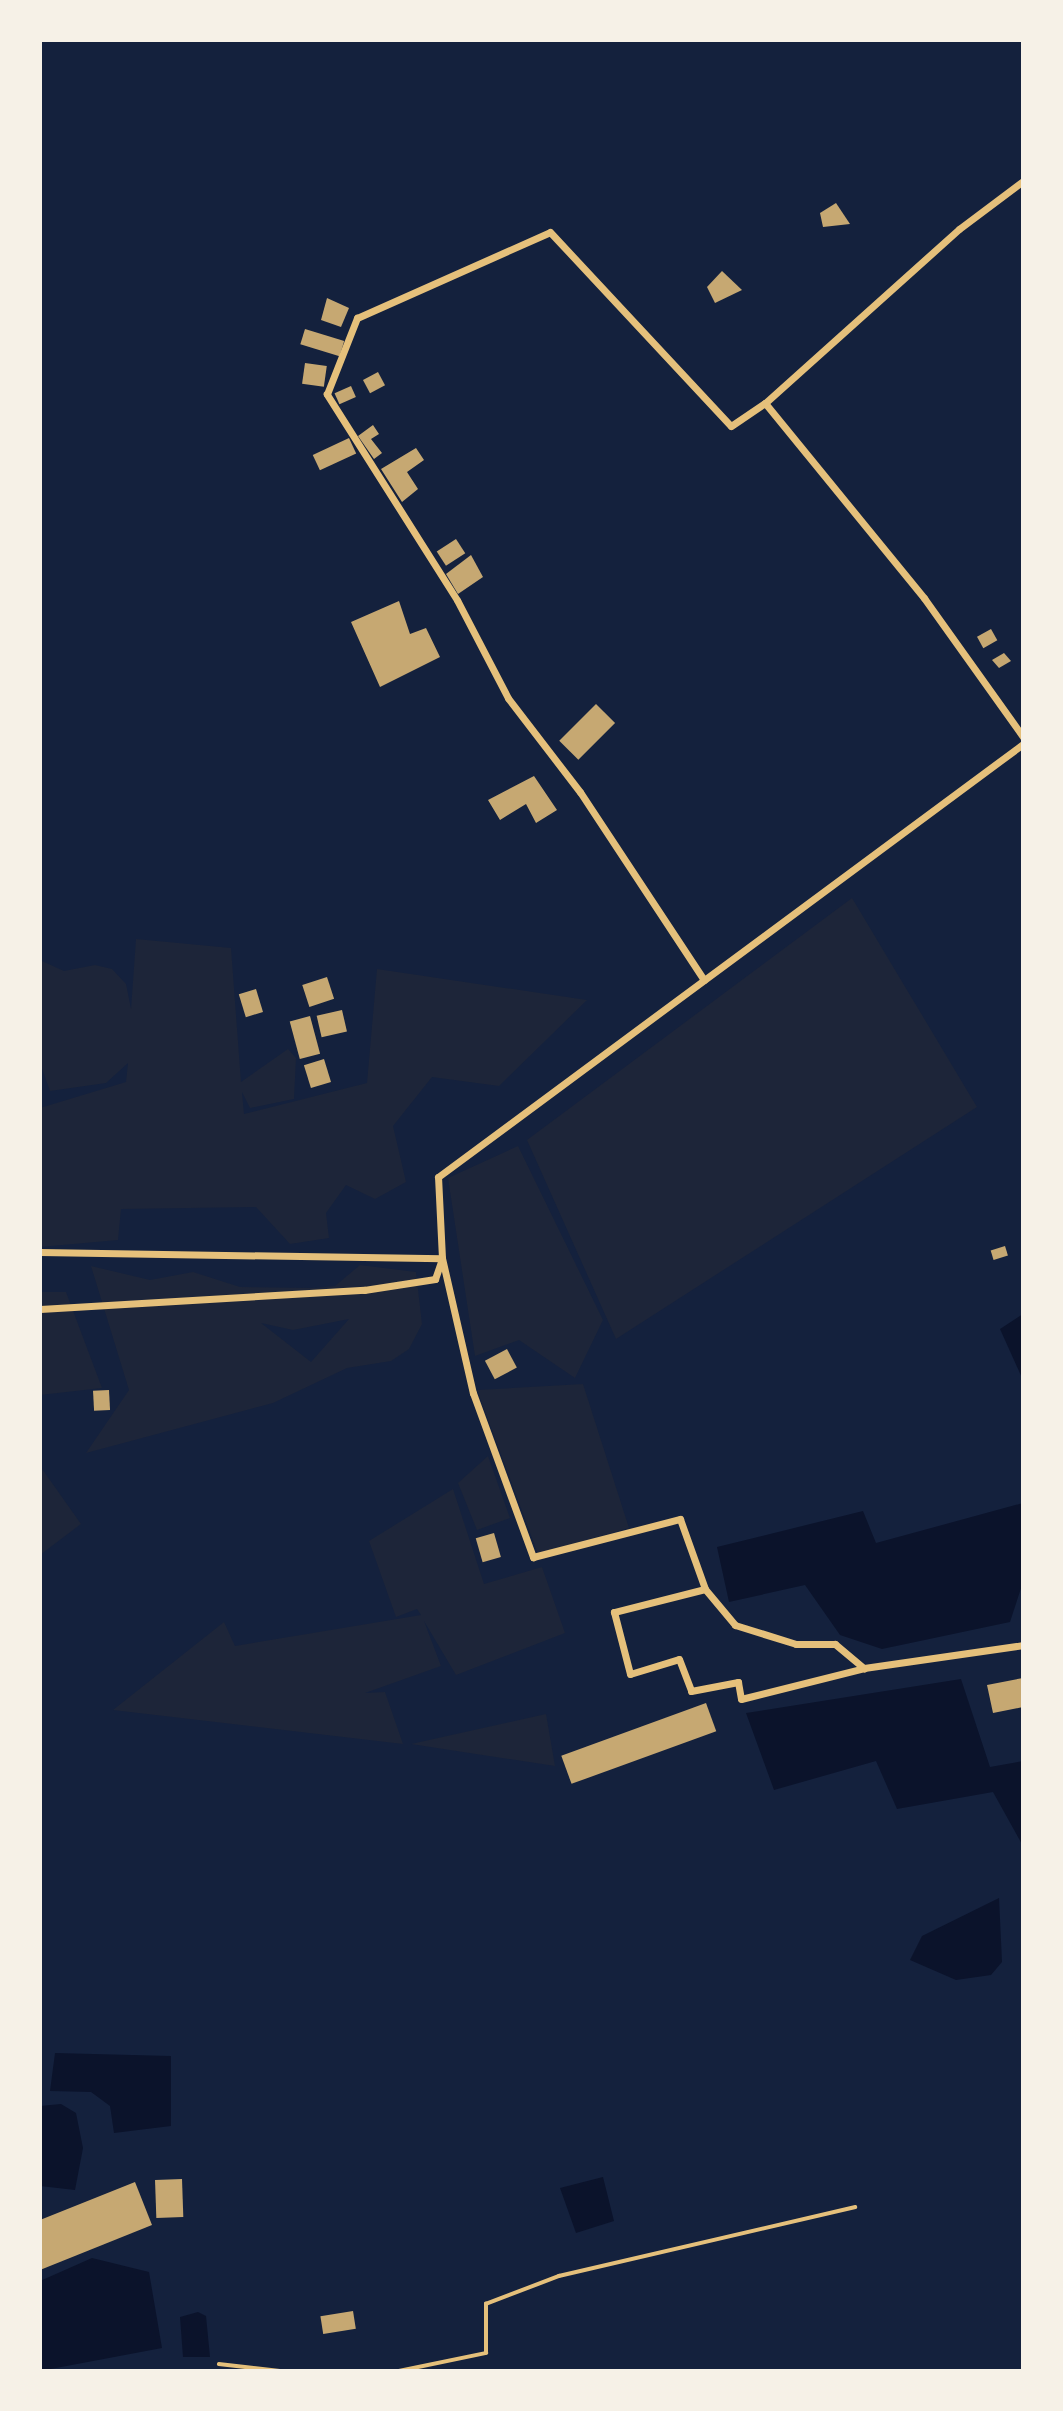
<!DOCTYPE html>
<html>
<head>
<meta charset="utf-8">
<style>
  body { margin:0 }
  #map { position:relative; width:1063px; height:2411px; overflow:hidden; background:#14213d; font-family:Helvetica,sans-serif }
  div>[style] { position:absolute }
  .green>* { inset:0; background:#1d2539 }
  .water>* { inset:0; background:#0b132b }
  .building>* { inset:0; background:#c6a872; transform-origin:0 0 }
  .path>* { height:3.5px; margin:-1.75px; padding:0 1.75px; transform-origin:1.75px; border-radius:1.75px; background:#e5c07b }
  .minor>* { height:7px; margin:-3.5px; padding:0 3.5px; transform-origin:3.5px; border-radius:3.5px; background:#e5c07b }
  span { translate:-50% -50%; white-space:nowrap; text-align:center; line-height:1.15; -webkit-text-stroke:5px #f6f1e7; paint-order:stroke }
  .frame { position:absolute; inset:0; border:42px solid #f6f1e7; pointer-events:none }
</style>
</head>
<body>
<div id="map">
  <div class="green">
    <i style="clip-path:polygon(852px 898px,977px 1107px,616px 1339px,527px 1140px)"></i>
    <i style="clip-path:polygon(40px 927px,42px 961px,64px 971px,95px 965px,112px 969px,126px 984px,131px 1009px,136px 939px,231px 948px,241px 1082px,288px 1049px,296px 1058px,294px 1099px,250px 1108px,242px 1092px,244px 1114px,367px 1083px,377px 969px,587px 1000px,499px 1086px,432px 1077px,393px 1126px,406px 1182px,375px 1199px,346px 1185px,326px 1213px,329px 1238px,290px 1244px,256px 1207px,121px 1209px,118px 1240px,40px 1247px,40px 1108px,126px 1082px,128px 1063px,106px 1083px,50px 1091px,40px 1063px)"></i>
    <i style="clip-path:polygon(518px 1146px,603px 1320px,575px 1378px,519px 1340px,475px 1356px,448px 1178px)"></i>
    <i style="clip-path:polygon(evenodd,360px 1265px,416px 1272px,422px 1324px,409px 1349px,391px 1361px,347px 1368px,273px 1403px,86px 1453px,129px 1390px,91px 1266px,150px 1280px,193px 1272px,240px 1287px,315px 1288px,335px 1286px,360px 1265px,349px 1319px,311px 1362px,261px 1323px,293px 1330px,349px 1319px)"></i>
    <i style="clip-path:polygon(40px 1292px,66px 1292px,102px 1388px,40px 1395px)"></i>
    <i style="clip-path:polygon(583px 1384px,629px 1528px,538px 1554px,477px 1390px)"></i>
    <i style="clip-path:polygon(488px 1456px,510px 1518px,477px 1530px,458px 1483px)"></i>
    <i style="clip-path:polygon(40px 1466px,81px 1524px,40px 1555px)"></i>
    <i style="clip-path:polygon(453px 1489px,484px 1584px,542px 1567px,565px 1633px,456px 1675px,424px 1621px,441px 1666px,365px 1693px,385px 1692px,403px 1744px,113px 1710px,224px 1622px,235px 1646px,421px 1615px,417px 1609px,396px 1617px,369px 1541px)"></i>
    <i style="clip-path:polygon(546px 1714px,555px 1766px,411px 1744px)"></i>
  </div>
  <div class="water">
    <i style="clip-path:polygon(1023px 1314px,1023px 1380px,1000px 1329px)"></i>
    <i style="clip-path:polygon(1023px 1503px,1023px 1582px,1010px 1622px,882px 1649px,840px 1635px,805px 1585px,729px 1602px,717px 1547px,863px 1511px,876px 1543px)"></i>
    <i style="clip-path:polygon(961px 1679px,990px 1767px,1023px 1761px,1023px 1846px,993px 1792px,897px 1809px,876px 1761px,774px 1790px,746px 1713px)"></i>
    <i style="clip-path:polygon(999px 1898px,1002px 1962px,991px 1975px,956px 1980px,910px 1960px,922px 1936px)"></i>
    <i style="clip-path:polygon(55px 2053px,171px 2056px,171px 2126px,114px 2133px,110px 2106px,91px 2092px,50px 2091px)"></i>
    <i style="clip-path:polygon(61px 2104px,76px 2113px,83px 2148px,75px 2190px,40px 2186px,40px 2106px)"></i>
    <i style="clip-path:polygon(603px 2177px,614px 2221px,576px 2233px,560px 2188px)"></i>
    <i style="clip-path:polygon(92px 2258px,149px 2272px,162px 2348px,40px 2371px,40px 2281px)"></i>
    <i style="clip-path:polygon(198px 2312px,206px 2316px,210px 2357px,183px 2357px,180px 2317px)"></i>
  </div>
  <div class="building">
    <i style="clip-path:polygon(836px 203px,850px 224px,823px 227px,820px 213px)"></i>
    <i style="clip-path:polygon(722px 271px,742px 290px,715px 303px,707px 287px)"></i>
    <i style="clip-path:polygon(327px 298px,349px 308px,341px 327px,321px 320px)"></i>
    <i style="left:305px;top:329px;width:41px;height:16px;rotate:17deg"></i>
    <i style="left:305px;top:363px;width:22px;height:21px;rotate:8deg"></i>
    <i style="left:378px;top:372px;width:15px;height:17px;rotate:62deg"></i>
    <i style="left:351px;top:386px;width:12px;height:18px;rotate:66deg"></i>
    <i style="clip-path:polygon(373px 425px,379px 434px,371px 439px,382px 453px,374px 459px,358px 436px)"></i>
    <i style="left:349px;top:438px;width:17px;height:40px;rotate:65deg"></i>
    <i style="clip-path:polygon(416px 448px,424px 460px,407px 472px,418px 489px,402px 502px,381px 469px)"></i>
    <i style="left:456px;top:539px;width:17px;height:23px;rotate:57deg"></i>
    <i style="clip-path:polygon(471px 555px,483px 577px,458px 594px,446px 574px)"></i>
    <i style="clip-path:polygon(399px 601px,410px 634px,426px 628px,440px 657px,380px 687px,351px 622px)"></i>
    <i style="left:991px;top:629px;width:13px;height:16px;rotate:61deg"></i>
    <i style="clip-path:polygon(1004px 653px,1011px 661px,999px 668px,992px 660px)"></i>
    <i style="left:596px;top:704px;width:27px;height:52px;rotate:45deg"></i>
    <i style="clip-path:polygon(534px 776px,557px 810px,536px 823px,526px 804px,500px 820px,488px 800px)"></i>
    <i style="left:327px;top:977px;width:23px;height:26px;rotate:72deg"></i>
    <i style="left:256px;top:989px;width:24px;height:18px;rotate:73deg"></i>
    <i style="left:342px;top:1010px;width:22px;height:26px;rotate:77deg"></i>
    <i style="left:310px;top:1016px;width:39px;height:21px;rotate:75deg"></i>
    <i style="left:324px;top:1059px;width:24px;height:21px;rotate:73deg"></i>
    <i style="left:1005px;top:1246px;width:10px;height:15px;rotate:73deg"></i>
    <i style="left:507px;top:1349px;width:21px;height:25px;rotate:62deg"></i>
    <i style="left:109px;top:1390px;width:20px;height:16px;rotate:87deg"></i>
    <i style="left:494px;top:1533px;width:25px;height:19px;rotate:74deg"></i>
    <i style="clip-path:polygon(1023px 1678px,1023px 1707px,993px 1713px,987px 1685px)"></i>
    <i style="left:706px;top:1703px;width:30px;height:154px;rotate:70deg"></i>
    <i style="left:182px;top:2179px;width:38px;height:27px;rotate:88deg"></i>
    <i style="clip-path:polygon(135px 2182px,152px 2225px,40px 2270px,40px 2220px)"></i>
    <i style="left:353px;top:2311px;width:18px;height:33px;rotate:81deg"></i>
  </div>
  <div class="path">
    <i style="left:219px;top:2364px;width:61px;rotate:6.5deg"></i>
    <i style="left:399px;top:2371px;width:89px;rotate:-11.7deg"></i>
    <i style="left:486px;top:2353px;width:49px;rotate:-90deg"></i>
    <i style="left:486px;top:2304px;width:78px;rotate:-21deg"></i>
    <i style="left:559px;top:2276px;width:304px;rotate:-13.1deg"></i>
  </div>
  <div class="minor">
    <i style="left:1023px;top:181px;width:80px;rotate:143.1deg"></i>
    <i style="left:959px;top:229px;width:261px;rotate:138.1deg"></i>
    <i style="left:765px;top:403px;width:252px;rotate:50.8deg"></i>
    <i style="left:924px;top:598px;width:171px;rotate:54.5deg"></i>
    <i style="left:704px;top:980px;width:225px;rotate:-123.4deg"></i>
    <i style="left:580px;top:792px;width:118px;rotate:-127.5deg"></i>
    <i style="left:508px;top:698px;width:110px;rotate:-117.5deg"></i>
    <i style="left:457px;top:600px;width:244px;rotate:-122.3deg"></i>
    <i style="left:327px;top:394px;width:82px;rotate:-68.5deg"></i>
    <i style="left:357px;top:318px;width:211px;rotate:-24deg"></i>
    <i style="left:550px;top:232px;width:265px;rotate:47deg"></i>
    <i style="left:731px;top:426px;width:41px;rotate:-34.1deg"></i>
    <i style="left:40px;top:1252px;width:402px;rotate:0.9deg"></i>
    <i style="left:442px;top:1258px;width:81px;rotate:-92.8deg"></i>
    <i style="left:438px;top:1177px;width:728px;rotate:-36.51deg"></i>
    <i style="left:442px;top:1258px;width:139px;rotate:77.1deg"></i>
    <i style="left:473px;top:1393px;width:175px;rotate:69.9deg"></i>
    <i style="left:533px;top:1557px;width:152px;rotate:-14.5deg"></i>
    <i style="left:680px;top:1519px;width:74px;rotate:70.3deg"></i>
    <i style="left:705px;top:1589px;width:94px;rotate:165.8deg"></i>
    <i style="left:614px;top:1612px;width:64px;rotate:75.5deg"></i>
    <i style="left:630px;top:1674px;width:51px;rotate:-17deg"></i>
    <i style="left:679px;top:1659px;width:34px;rotate:69deg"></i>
    <i style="left:691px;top:1691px;width:48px;rotate:-10.8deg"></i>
    <i style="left:738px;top:1682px;width:17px;rotate:80deg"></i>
    <i style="left:741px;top:1699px;width:127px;rotate:-14.1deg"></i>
    <i style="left:864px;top:1668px;width:161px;rotate:-8.2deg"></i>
    <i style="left:40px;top:1309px;width:325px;rotate:-3.4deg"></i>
    <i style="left:364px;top:1290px;width:72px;rotate:-8.8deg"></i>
    <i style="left:435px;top:1279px;width:21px;rotate:-71deg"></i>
    <i style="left:705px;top:1589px;width:47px;rotate:50.2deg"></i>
    <i style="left:735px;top:1625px;width:64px;rotate:17.3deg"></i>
    <i style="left:796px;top:1644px;width:39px"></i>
    <i style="left:835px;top:1644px;width:38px;rotate:40deg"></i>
  </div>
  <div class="frame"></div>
</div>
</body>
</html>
